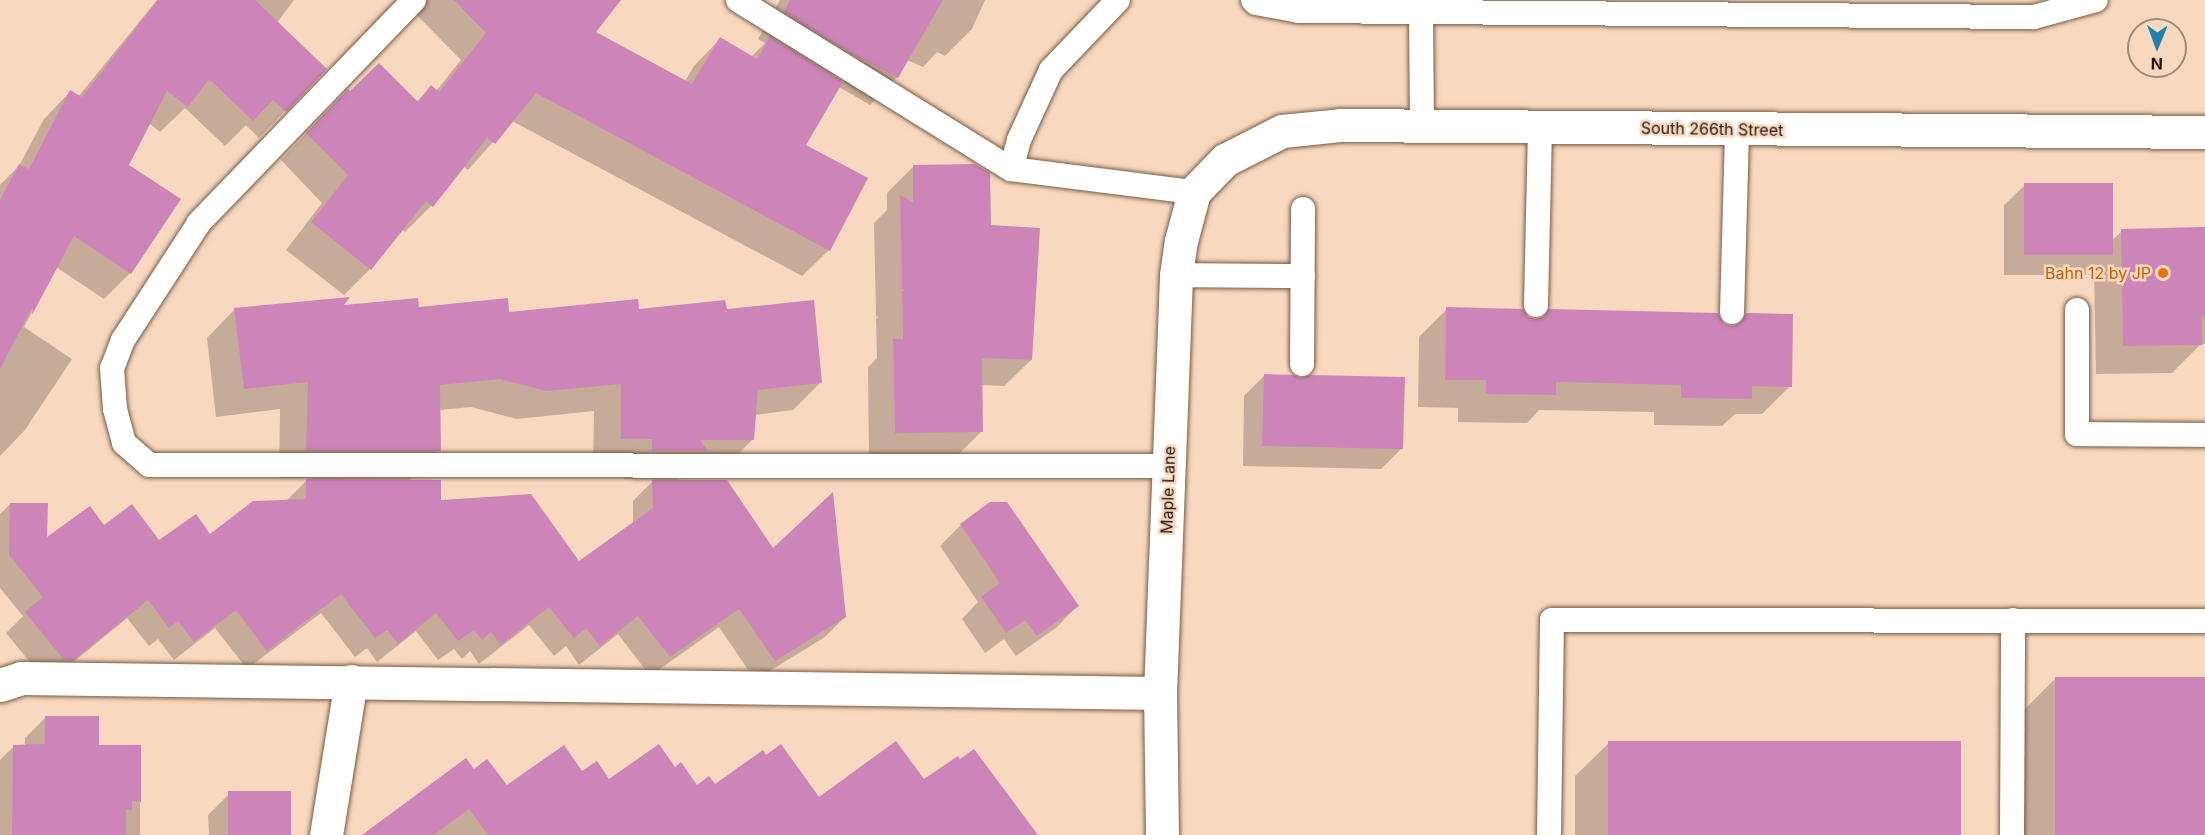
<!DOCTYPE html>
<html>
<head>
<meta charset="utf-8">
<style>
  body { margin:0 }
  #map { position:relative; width:2205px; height:835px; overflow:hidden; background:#f8d8bf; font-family:Inter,sans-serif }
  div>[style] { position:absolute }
  .shadow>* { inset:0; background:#0003 }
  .building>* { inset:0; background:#cd85b9; transform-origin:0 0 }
  .roads { filter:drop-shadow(0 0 2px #775c46) drop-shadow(0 0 2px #775c46) }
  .service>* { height:24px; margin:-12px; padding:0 12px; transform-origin:12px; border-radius:12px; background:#fff }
  .minor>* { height:33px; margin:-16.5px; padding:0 16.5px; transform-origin:16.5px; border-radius:16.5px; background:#fff }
  .dots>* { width:16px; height:16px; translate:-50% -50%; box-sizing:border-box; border:3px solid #f8d8bf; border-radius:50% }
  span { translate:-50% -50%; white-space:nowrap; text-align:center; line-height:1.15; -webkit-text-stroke:5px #f8d8bf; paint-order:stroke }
  .street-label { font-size:16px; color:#20150c }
  .food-label { font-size:16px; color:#c56008 }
  .right { translate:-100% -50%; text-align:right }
  .north { position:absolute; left:2127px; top:18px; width:60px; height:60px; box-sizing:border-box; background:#f8d8bf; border:2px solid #a28a77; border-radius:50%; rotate:181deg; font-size:16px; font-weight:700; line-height:24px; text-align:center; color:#20150c }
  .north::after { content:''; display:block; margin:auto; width:21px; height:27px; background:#2083ae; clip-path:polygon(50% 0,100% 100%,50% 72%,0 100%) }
</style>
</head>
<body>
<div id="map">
  <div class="shadow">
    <i style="clip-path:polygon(157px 0,294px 0,277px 23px,325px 69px,259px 138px,246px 125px,225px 146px,185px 108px,160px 132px,149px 123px,127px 166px,130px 273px,104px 299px,56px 267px,24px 327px,72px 359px,25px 430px,0 456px,0 185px,19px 166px,44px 119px,70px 92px,78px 97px)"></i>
    <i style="clip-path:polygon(402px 0,605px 0,593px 32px,685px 81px,694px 66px,720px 39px,751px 57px,765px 43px,758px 39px,780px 0,985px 0,972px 29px,945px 56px,937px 52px,923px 67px,907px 60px,897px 77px,870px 105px,839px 87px,804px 146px,829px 250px,802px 276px,512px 121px,468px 170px,463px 166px,431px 206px,405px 232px,402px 229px,370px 269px,344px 295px,286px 250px,322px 203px,281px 160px,322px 117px,416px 102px,431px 87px,436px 91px,461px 60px)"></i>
    <i style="clip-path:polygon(914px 166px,989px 227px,1031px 360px,1004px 386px,981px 385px,982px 431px,955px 458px,869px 459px,868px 367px,877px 358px,876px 319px,878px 317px,876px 316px,874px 223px,887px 210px,887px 193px)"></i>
    <i style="clip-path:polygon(2025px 185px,2111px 241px,2122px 231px,2205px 229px,2205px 344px,2201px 344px,2172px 373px,2096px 374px,2094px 271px,2090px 275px,2004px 275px,2004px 205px)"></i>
    <i style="clip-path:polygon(evenodd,341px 307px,508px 314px,726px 311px,821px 382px,793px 410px,755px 415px,753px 439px,724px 468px,690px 467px,676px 481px,772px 551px,845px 617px,825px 637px,755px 680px,719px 627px,650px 676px,618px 634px,579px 665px,566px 646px,554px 656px,529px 625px,479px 664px,470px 651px,462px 659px,454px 649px,438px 660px,416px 631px,377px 662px,367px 648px,355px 657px,321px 613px,247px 669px,215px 628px,174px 660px,158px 639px,149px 646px,127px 618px,53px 679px,44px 679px,6px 633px,23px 616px,0 588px,0 514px,10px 504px,46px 540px,103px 527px,159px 542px,210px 536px,286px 501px,309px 478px,279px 478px,280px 409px,216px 417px,207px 338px,235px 309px,341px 307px,471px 407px,517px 419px,594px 411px,593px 467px,624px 467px,624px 479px,655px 479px,633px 501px,633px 524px,579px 563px,440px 501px,409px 481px,439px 450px,439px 410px,471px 407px)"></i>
    <i style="clip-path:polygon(1447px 309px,1536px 321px,1734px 327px,1747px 315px,1790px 386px,1762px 414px,1735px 414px,1722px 426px,1654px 425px,1654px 412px,1539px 410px,1527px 423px,1458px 422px,1458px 408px,1418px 407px,1419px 337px)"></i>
    <i style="clip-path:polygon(1264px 376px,1402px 448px,1381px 469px,1243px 466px,1244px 396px)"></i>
    <i style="clip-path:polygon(961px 525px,1077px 606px,1057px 627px,1016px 656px,1004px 639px,985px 653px,962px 619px,978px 602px,940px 546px)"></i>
    <i style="clip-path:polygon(2055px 679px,2205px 679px,2205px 835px,2021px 835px,2022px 712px)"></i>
    <i style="clip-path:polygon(45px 718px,98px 747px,140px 747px,140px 835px,0 835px,0 760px,14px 746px,25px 746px,25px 738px)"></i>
    <i style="clip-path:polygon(1609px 743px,1960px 835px,1575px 835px,1575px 776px)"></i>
    <i style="clip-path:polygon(473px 771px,535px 835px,368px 835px)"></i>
    <i style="clip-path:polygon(229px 794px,290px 835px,209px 835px,208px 815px)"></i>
  </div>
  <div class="building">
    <i style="clip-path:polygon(158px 0,255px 0,327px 69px,286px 112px,273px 100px,253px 121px,209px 79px,188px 107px,167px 91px,129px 165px,181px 199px,131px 274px,74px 236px,32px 315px,33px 306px,0 369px,0 200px,19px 164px,29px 169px,70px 90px,82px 97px)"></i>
    <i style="clip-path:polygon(454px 0,621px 0,596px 32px,692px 84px,720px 37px,757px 59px,770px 37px,843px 82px,806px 145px,868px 178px,830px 251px,536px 93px,495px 144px,487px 138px,433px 207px,426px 201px,371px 270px,311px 222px,348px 175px,306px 133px,348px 89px,350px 91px,379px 63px,418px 102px,431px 85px,439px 92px,486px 33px)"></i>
    <i style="clip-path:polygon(790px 0,943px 0,898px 78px,858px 57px,784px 12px)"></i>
    <i style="clip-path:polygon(975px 164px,990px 173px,991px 225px,1040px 228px,1032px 360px,982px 358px,983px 432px,895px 433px,893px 339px,903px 339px,902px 291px,905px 291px,902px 289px,900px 195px,913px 202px,913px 165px)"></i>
    <i style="left:2024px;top:183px;width:89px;height:72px"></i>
    <i style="clip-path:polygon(2205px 227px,2205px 317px,2201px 317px,2202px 345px,2123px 346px,2121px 229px)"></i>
    <i style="clip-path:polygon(350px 297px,344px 305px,418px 298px,419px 307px,508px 298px,509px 312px,638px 299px,639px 309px,725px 300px,727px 309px,814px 300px,822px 383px,758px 390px,754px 440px,700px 440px,708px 451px,652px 451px,652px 439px,621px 439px,621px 384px,546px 391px,500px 379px,440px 385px,441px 451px,306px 451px,308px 382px,244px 389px,234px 308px)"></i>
    <i style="clip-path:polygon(1446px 307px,1523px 309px,1528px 317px,1536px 319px,1543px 317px,1549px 309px,1718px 313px,1724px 324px,1732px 326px,1739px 324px,1746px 313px,1793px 314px,1792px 387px,1752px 386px,1752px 399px,1681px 398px,1681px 385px,1556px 382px,1556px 395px,1486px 394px,1486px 380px,1445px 380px)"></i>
    <i style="clip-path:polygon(1264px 374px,1293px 375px,1301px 378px,1310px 375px,1405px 377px,1403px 449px,1262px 446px)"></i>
    <i style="clip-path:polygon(306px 479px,441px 480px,441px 500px,531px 494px,579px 561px,653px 508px,652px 480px,727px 480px,773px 548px,833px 492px,846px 617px,775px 661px,739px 609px,670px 657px,638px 616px,600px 646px,586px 628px,574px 638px,549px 607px,500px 645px,491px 632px,482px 640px,474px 630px,458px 641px,436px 613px,398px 644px,387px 630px,375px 638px,341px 594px,267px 651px,236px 610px,194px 642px,178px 621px,169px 628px,148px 600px,74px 660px,64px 660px,25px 612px,43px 597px,9px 555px,10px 503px,48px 503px,47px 537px,90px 506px,104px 525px,132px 504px,159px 540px,196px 514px,210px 534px,253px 501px,306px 499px)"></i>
    <i style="clip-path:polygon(990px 502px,1007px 502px,1079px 606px,1037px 636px,1025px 620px,1006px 633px,981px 597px,1000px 583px,960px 524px)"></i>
    <i style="left:2055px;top:677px;width:150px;height:158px"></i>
    <i style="clip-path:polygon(45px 716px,99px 716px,99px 745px,141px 745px,141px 802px,132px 801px,132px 810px,126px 810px,126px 835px,12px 835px,13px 745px,45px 744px)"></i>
    <i style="clip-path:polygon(896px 741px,924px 779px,958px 756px,960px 759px,974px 749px,1038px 835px,488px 835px,469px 809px,434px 835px,362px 835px,466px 758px,474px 769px,487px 759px,507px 785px,564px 745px,582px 771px,597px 761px,609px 779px,659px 744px,675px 767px,681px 762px,697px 785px,709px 776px,715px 784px,763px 750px,766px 755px,781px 744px,819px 797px)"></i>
    <i style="left:1608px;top:741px;width:353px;height:94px"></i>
    <i style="left:291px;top:791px;width:44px;height:63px;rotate:90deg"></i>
  </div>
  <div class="roads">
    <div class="service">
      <i style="left:414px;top:0;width:310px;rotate:134deg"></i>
      <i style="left:199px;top:223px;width:140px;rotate:123deg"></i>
      <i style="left:123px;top:340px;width:30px;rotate:111deg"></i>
      <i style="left:112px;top:368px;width:41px;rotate:85.8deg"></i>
      <i style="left:115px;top:409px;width:35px;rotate:75deg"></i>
      <i style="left:124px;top:443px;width:33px;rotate:41deg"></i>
      <i style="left:149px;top:465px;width:1020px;rotate:0.06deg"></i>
      <i style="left:738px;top:0;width:321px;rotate:31.8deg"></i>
      <i style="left:1118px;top:0;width:97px;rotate:133.7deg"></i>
      <i style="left:1051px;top:70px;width:77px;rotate:114.6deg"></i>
      <i style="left:1019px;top:140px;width:30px;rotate:105deg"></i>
      <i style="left:1011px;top:169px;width:184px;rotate:7.2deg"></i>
      <i style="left:1253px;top:0;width:4px;rotate:45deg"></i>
      <i style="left:1256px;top:3px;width:44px;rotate:10.5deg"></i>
      <i style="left:1299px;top:11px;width:735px;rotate:0.47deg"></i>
      <i style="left:2034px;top:17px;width:64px;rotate:-15.3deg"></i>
      <i style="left:1421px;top:12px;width:114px;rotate:89.5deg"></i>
      <i style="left:1176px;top:275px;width:127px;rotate:0.5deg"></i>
      <i style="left:1536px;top:305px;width:178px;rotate:-88.7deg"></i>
      <i style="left:2077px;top:310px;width:124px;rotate:90deg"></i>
      <i style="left:2077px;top:434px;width:128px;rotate:0.4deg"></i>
      <i style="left:1732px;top:312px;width:182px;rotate:-88.4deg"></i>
      <i style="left:1302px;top:364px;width:155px;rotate:-89.6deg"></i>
      <i style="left:1549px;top:835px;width:215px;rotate:-89.2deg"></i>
      <i style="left:1552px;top:620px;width:653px;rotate:0.09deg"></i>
      <i style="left:2012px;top:835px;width:215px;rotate:-89.7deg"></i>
    </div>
    <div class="minor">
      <i style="left:0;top:685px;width:22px;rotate:-18deg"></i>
      <i style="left:21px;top:678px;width:1139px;rotate:0.75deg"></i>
      <i style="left:326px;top:835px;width:156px;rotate:-80.8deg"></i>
      <i style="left:1162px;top:835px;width:142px;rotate:-90.8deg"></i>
      <i style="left:1160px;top:693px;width:418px;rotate:-87.8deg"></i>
      <i style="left:1176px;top:275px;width:34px;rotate:-82deg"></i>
      <i style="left:1181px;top:241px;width:51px;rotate:-75.1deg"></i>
      <i style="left:1194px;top:192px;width:45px;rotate:-45.9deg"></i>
      <i style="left:1225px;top:160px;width:64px;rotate:-27deg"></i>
      <i style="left:1282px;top:131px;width:58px;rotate:-5.9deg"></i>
      <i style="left:1340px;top:125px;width:865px;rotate:0.46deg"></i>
    </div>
  </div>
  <div class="dots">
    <i style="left:2163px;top:273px;background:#e8710a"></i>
  </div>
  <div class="street-label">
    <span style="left:1712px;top:129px;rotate:1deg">South 266th Street</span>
    <span style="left:1168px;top:490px;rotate:-88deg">Maple Lane</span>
  </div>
  <div class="food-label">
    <span class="right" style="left:2151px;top:273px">Bahn 12 by JP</span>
  </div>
  <div class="north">N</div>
</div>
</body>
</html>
